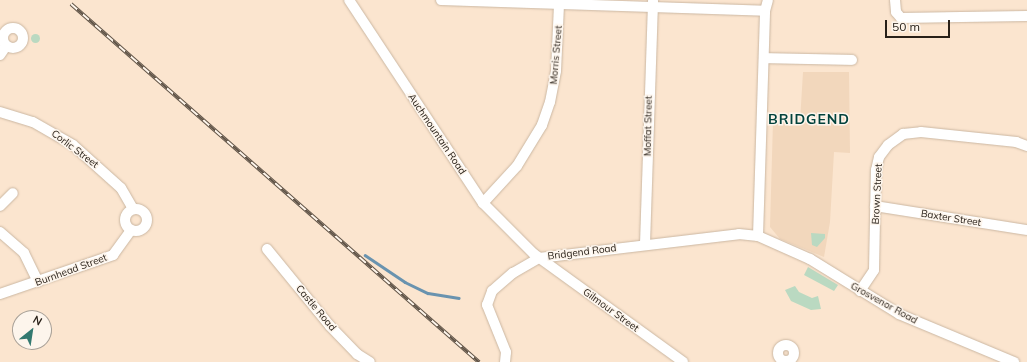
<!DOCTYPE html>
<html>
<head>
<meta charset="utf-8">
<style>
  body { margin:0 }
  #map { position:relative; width:1027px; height:362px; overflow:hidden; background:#fbe5cf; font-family:Mulish,sans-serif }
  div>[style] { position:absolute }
  .built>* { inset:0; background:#f2d7bc }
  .green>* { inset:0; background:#bad9c1 }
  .round { border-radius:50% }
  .stream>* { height:2.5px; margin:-1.25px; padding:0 1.25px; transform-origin:1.25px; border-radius:1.25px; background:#6993af }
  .roads { filter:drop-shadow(0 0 1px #cbb7a2) drop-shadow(0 0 1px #cbb7a2) }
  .street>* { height:10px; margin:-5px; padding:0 5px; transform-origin:5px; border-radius:5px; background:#fff }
  .street>.ring { margin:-5px; padding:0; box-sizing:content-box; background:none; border:10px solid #fff; border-radius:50% }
  .rail>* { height:4px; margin-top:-2px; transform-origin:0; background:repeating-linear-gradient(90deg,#fdf5ec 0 8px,#605448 0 16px); box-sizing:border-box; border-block:1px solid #605448 }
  span { translate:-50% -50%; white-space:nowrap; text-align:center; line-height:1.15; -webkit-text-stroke:3px #fdf5ec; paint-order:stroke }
  .street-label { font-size:10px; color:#282018 }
  .district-label { font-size:14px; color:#02423c; font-weight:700; letter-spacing:1px }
  .north { position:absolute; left:12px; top:310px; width:40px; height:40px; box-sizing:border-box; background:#fdf5ec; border:1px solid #a8a097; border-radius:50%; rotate:30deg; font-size:11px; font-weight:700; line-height:16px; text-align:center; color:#282018 }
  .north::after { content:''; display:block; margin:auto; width:14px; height:18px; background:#337970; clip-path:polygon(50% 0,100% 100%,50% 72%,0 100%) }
  .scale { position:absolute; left:885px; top:20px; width:65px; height:18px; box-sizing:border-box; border:2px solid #282018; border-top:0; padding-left:5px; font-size:12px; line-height:14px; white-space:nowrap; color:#282018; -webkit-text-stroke:3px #fdf5ec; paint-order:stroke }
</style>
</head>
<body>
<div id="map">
  <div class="built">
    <i style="clip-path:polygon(803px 72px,849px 72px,850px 153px,834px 152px,830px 222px,824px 257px,780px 239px,770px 227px,773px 121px,800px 121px)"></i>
  </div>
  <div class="green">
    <i class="round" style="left:30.5px;top:33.5px;width:9px;height:9px"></i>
    <i style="clip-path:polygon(811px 233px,825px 234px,825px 238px,817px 247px,812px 245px)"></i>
    <i style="clip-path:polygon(808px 267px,838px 285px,834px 291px,804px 275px)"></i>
    <i style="clip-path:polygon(795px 286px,799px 292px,812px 298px,818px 296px,821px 309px,811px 310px,791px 301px,785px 290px)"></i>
  </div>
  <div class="stream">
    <i style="left:365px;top:255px;width:48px;rotate:34deg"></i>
    <i style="left:405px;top:282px;width:25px;rotate:26deg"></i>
    <i style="left:428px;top:293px;width:31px;rotate:9deg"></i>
  </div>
  <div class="roads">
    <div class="street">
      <i style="left:349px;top:0;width:243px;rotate:56.6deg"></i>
      <i style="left:483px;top:203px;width:72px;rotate:45deg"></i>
      <i style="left:534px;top:254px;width:184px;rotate:35.9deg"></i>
      <i style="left:441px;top:0;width:324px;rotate:1.9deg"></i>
      <i style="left:895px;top:0;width:12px;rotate:85deg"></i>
      <i style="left:896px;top:12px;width:8px;rotate:50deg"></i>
      <i style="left:901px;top:18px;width:126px;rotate:-0.9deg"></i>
      <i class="ring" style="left:3px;top:28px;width:10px;height:10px"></i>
      <i style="left:0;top:55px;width:11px;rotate:-56deg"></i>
      <i style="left:764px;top:58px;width:88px;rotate:1.3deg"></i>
      <i style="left:0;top:112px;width:34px;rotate:17deg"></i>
      <i style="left:33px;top:122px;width:46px;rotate:29.9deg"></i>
      <i style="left:73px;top:145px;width:64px;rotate:41.9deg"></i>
      <i style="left:121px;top:188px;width:24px;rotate:60deg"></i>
      <i style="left:483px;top:203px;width:50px;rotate:-47.4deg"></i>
      <i style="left:517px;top:166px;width:48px;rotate:-58.6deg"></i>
      <i style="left:542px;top:125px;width:24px;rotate:-71deg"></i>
      <i style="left:550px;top:102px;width:32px;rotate:-79deg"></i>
      <i style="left:556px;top:71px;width:66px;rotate:-87.4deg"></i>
      <i style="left:0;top:206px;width:18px;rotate:-45deg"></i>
      <i style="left:875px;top:206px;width:154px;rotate:9deg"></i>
      <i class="ring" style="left:125px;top:209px;width:12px;height:12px"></i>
      <i style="left:0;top:232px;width:32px;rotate:41deg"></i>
      <i style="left:24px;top:253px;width:32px;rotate:64deg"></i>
      <i style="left:758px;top:236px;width:225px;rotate:-88.2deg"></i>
      <i style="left:765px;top:11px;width:11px;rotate:-75deg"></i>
      <i style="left:645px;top:244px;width:244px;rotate:-88.1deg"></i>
      <i style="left:267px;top:249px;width:99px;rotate:50.7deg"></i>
      <i style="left:330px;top:326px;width:39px;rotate:46deg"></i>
      <i style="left:357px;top:354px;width:15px;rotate:32deg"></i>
      <i style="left:860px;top:291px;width:25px;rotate:-56deg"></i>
      <i style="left:874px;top:270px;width:100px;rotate:-88.9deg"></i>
      <i style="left:876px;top:170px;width:13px;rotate:-77deg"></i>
      <i style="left:879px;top:157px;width:15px;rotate:-53deg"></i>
      <i style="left:888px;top:145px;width:19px;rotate:-36deg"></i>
      <i style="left:903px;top:134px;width:18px;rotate:-6deg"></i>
      <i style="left:921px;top:132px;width:96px;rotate:6deg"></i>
      <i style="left:1016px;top:142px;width:12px;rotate:20deg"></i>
      <i style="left:0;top:294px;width:120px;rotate:-19deg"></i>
      <i style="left:113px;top:255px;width:31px;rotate:-54deg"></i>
      <i class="ring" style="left:778px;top:345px;width:6px;height:6px"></i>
      <i style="left:505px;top:362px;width:10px;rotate:-84deg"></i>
      <i style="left:506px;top:352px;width:51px;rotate:-112deg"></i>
      <i style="left:487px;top:305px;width:15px;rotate:-70deg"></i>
      <i style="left:492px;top:291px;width:28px;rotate:-41deg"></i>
      <i style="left:513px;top:273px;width:30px;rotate:-30deg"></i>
      <i style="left:539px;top:258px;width:201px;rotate:-6.8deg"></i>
      <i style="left:739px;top:234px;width:19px;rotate:6deg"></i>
      <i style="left:758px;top:236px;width:57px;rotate:23.9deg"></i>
      <i style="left:810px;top:259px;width:105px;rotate:31.7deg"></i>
      <i style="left:899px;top:314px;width:125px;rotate:22.7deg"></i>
    </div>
  </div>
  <div class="rail">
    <i style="left:71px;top:4px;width:543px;rotate:41.27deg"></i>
  </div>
  <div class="street-label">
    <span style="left:556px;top:55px;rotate:-85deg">Morris Street</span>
    <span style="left:648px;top:126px;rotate:-89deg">Moffat Street</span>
    <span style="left:437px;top:134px;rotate:56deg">Auchmountain Road</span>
    <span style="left:75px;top:149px;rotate:37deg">Corlic Street</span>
    <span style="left:877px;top:194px;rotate:-87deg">Brown Street</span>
    <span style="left:951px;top:218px;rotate:9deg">Baxter Street</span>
    <span style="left:582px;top:252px;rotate:-7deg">Bridgend Road</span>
    <span style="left:71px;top:270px;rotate:-20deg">Burnhead Street</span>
    <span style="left:884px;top:303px;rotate:29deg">Grosvenor Road</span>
    <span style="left:316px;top:308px;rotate:50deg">Castle Road</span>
    <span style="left:611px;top:310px;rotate:36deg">Gilmour Street</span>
  </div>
  <div class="district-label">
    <span style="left:809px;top:119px">BRIDGEND</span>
  </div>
  <div class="north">N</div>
  <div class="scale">50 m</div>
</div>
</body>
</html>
